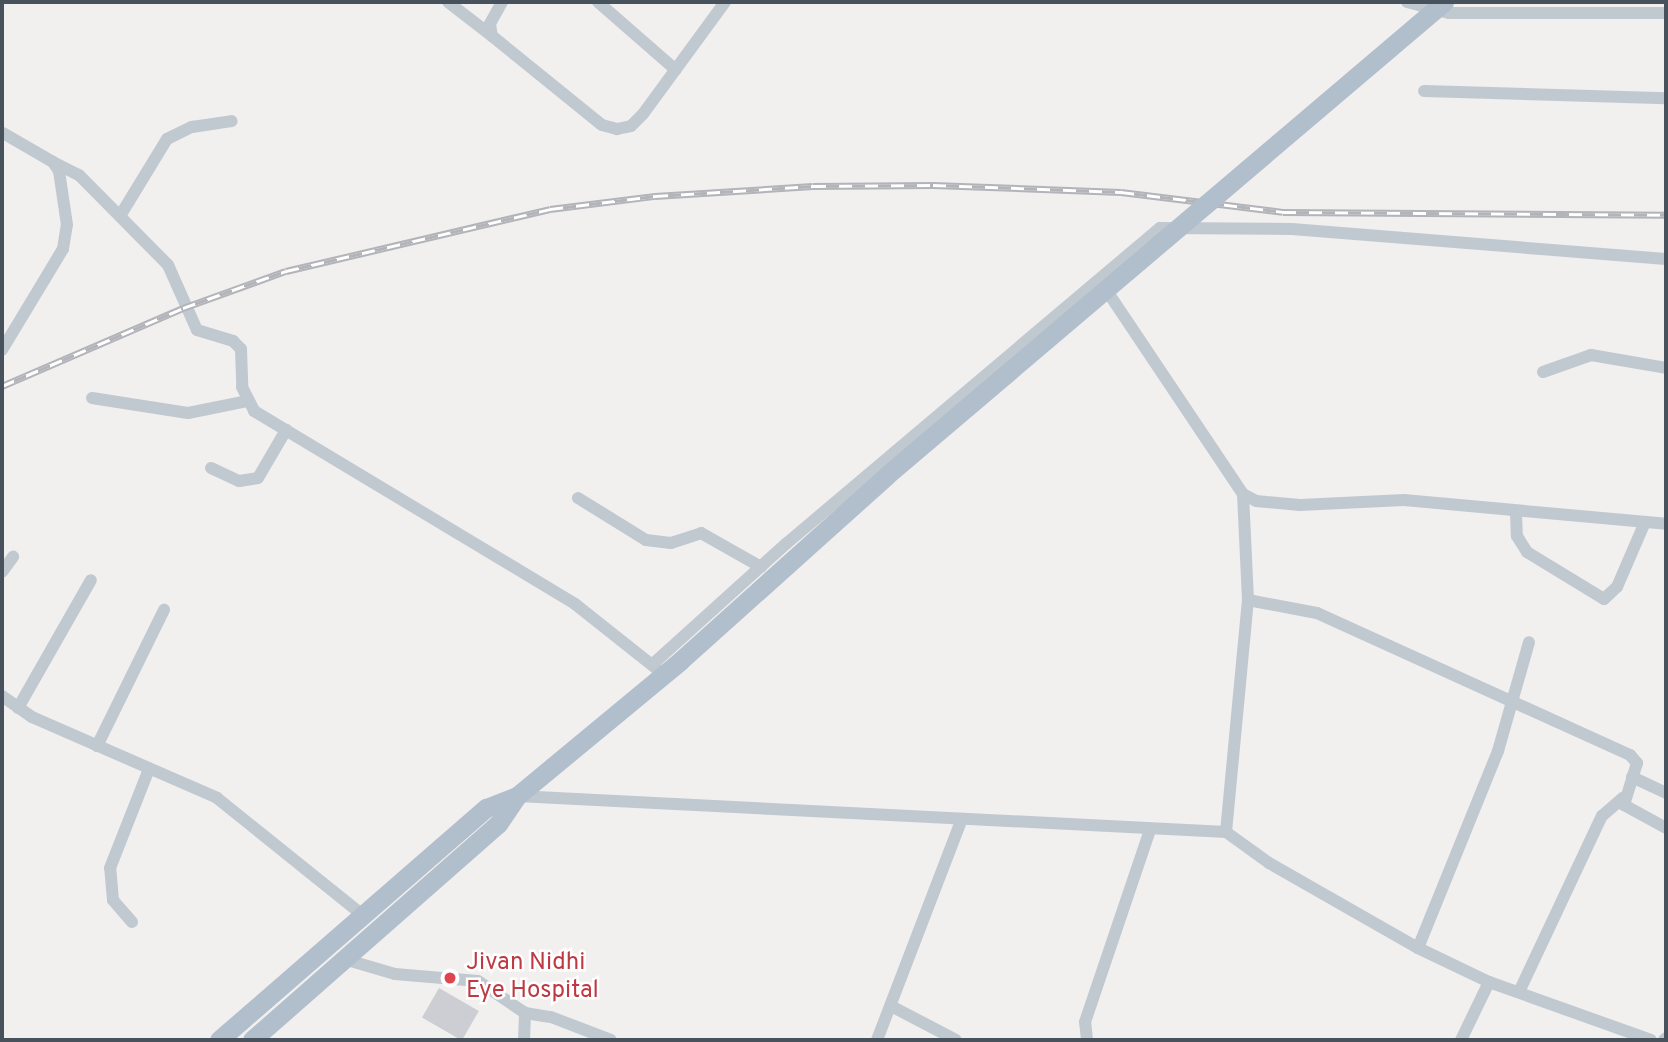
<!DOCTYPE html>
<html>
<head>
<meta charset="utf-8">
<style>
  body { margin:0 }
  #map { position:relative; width:1668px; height:1042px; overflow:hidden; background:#f2efef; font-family:Overpass,sans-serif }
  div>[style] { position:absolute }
  .building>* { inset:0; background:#ccced3; transform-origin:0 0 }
  .minor>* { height:12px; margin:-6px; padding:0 6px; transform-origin:6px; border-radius:6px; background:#c1c9d0 }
  .primary>* { height:19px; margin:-9.5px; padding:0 9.5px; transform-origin:9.5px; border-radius:9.5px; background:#b1becc }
  .rail>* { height:7px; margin-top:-3.5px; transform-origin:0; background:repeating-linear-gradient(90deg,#fff 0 13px,#b2b4b9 0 26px); box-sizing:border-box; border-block:2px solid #b2b4b9 }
  .primary-bridge>* { height:19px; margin:-9.5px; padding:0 9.5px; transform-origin:9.5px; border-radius:9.5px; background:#b1becc }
  .dots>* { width:19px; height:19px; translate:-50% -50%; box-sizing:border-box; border:4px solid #fff; border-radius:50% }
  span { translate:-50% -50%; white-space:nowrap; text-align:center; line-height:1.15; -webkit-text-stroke:5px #fff; paint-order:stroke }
  .health-label { font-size:24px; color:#be3a42 }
  .left { translate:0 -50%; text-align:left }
  .frame { position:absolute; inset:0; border:4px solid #48525c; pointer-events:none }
</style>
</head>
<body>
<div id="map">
  <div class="building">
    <i style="left:439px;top:988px;width:46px;height:34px;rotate:30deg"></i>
  </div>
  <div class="minor">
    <i style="left:448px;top:2px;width:56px;rotate:37.7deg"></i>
    <i style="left:502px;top:2px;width:25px;rotate:119deg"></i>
    <i style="left:490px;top:24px;width:12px;rotate:81deg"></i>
    <i style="left:492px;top:36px;width:141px;rotate:39deg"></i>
    <i style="left:602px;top:125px;width:16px;rotate:15deg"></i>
    <i style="left:617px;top:129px;width:14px;rotate:-12deg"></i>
    <i style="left:631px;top:126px;width:17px;rotate:-45deg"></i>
    <i style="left:643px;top:114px;width:139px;rotate:-53.8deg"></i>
    <i style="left:598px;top:2px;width:103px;rotate:41.1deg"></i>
    <i style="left:1407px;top:2px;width:43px;rotate:14.7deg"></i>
    <i style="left:1449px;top:13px;width:217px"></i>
    <i style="left:1424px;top:91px;width:242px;rotate:1.7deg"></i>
    <i style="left:53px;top:162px;width:29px;rotate:27deg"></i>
    <i style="left:79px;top:175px;width:127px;rotate:45.3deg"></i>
    <i style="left:168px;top:265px;width:71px;rotate:66deg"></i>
    <i style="left:197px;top:330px;width:38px;rotate:17deg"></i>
    <i style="left:233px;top:341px;width:11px;rotate:45deg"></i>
    <i style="left:241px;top:349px;width:38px;rotate:88deg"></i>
    <i style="left:242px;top:387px;width:27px;rotate:63deg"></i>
    <i style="left:254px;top:411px;width:375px;rotate:31deg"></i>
    <i style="left:575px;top:604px;width:105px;rotate:38.4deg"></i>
    <i style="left:120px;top:216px;width:90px;rotate:-58.6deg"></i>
    <i style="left:167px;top:139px;width:28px;rotate:-26deg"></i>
    <i style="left:192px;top:127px;width:40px;rotate:-8.5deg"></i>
    <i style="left:1103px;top:285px;width:252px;rotate:56.2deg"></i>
    <i style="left:1243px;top:494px;width:15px;rotate:28deg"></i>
    <i style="left:1256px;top:501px;width:44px;rotate:5.2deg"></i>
    <i style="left:1300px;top:505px;width:104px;rotate:-2.8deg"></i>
    <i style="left:1404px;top:500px;width:263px;rotate:5.2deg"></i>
    <i style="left:2px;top:350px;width:118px;rotate:-58.9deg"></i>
    <i style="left:63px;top:249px;width:24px;rotate:-81deg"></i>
    <i style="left:67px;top:225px;width:55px;rotate:-98.4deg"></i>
    <i style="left:59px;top:171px;width:11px;rotate:-124deg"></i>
    <i style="left:53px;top:162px;width:58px;rotate:-149.9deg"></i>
    <i style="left:1543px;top:372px;width:51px;rotate:-19.5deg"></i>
    <i style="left:1591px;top:355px;width:76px;rotate:9.8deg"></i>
    <i style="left:92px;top:398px;width:97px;rotate:8.9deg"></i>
    <i style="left:188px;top:413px;width:60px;rotate:-11.5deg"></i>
    <i style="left:211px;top:468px;width:31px;rotate:25deg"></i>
    <i style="left:239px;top:481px;width:19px;rotate:-9deg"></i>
    <i style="left:258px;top:478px;width:56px;rotate:-59.7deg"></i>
    <i style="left:578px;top:498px;width:80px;rotate:31.7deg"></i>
    <i style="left:646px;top:540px;width:25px;rotate:7deg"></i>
    <i style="left:671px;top:543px;width:32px;rotate:-18deg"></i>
    <i style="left:701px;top:533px;width:69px;rotate:29.5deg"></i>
    <i style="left:1516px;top:512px;width:24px;rotate:88deg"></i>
    <i style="left:1517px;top:536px;width:19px;rotate:58deg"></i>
    <i style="left:1527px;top:552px;width:90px;rotate:31.4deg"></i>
    <i style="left:1604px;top:599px;width:18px;rotate:-43deg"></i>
    <i style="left:1617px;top:587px;width:71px;rotate:-66.7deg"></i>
    <i style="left:2px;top:572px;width:19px;rotate:-54deg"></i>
    <i style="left:1248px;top:600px;width:70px;rotate:10.7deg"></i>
    <i style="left:1317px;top:613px;width:344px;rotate:24.4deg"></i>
    <i style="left:1630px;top:755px;width:11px;rotate:49deg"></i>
    <i style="left:1637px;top:763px;width:44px;rotate:107.2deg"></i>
    <i style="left:1624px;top:805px;width:48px;rotate:28.7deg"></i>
    <i style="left:654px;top:663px;width:179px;rotate:-42.1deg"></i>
    <i style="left:787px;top:543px;width:488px;rotate:-40.2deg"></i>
    <i style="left:1160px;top:228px;width:132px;rotate:0.4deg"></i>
    <i style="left:1292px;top:229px;width:375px;rotate:4.6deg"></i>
    <i style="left:2px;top:696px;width:37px;rotate:35deg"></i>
    <i style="left:32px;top:717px;width:202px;rotate:23.6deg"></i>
    <i style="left:217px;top:798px;width:184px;rotate:38.8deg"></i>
    <i style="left:18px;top:708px;width:147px;rotate:-60.3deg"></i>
    <i style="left:97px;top:746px;width:152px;rotate:-63.8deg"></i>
    <i style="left:1632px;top:777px;width:38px;rotate:25deg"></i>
    <i style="left:517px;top:796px;width:710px;rotate:2.91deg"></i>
    <i style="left:1226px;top:832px;width:233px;rotate:-84.6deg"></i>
    <i style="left:1248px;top:600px;width:106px;rotate:-92.7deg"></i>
    <i style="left:1226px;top:832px;width:53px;rotate:35.8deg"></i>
    <i style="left:1269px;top:863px;width:172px;rotate:29.7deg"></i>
    <i style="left:1418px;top:948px;width:79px;rotate:25.6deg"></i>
    <i style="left:1489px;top:982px;width:172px;rotate:19.7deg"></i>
    <i style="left:132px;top:922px;width:29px;rotate:-131deg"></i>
    <i style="left:113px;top:900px;width:32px;rotate:-95deg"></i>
    <i style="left:110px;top:868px;width:106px;rotate:-68.5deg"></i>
    <i style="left:1418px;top:948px;width:213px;rotate:-67.9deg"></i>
    <i style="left:1498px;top:751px;width:113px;rotate:-74.1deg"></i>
    <i style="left:344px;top:959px;width:53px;rotate:16.4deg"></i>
    <i style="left:395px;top:974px;width:83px;rotate:4.8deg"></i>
    <i style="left:478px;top:981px;width:57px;rotate:34.2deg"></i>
    <i style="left:525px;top:1013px;width:27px;rotate:92deg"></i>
    <i style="left:1519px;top:992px;width:195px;rotate:-64.8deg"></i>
    <i style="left:1602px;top:816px;width:28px;rotate:-41deg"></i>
    <i style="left:891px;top:1006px;width:73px;rotate:27.6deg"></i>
    <i style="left:525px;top:1013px;width:26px;rotate:9deg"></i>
    <i style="left:551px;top:1017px;width:64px;rotate:21deg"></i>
    <i style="left:877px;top:1040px;width:237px;rotate:-69deg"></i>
    <i style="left:1087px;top:1040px;width:18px;rotate:-96deg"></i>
    <i style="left:1085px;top:1022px;width:203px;rotate:-71.3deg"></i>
    <i style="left:1461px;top:1040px;width:64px;rotate:-64.2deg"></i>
    <i style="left:1664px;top:1040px;width:3px;rotate:-45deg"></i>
  </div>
  <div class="primary">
    <i style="left:219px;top:1040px;width:354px;rotate:-41deg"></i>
    <i style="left:486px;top:808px;width:33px;rotate:-21deg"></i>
    <i style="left:252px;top:1040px;width:327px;rotate:-41.3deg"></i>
    <i style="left:498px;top:824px;width:34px;rotate:-56deg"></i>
    <i style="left:517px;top:796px;width:212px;rotate:-39.6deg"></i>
  </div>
  <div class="rail">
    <i style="left:2px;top:386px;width:197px;rotate:-23.3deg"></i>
    <i style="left:183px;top:308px;width:109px;rotate:-19.8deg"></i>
    <i style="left:286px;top:271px;width:271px;rotate:-13.2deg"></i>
    <i style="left:550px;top:209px;width:106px;rotate:-7.1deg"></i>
    <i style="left:655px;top:196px;width:158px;rotate:-3.6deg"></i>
    <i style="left:813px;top:186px;width:120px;rotate:-0.5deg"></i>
    <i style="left:933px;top:185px;width:188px;rotate:2.1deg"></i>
    <i style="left:1121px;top:192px;width:163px;rotate:7deg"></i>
    <i style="left:1283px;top:212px;width:383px;rotate:0.4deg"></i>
  </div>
  <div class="primary-bridge">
    <i style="left:680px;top:661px;width:278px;rotate:-41.9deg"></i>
    <i style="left:887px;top:475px;width:731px;rotate:-40.34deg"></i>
  </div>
  <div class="dots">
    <i style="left:450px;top:978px;background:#e0444e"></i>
  </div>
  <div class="health-label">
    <span class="left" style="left:466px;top:978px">Jivan Nidhi<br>Eye Hospital</span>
  </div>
  <div class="frame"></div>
</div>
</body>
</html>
